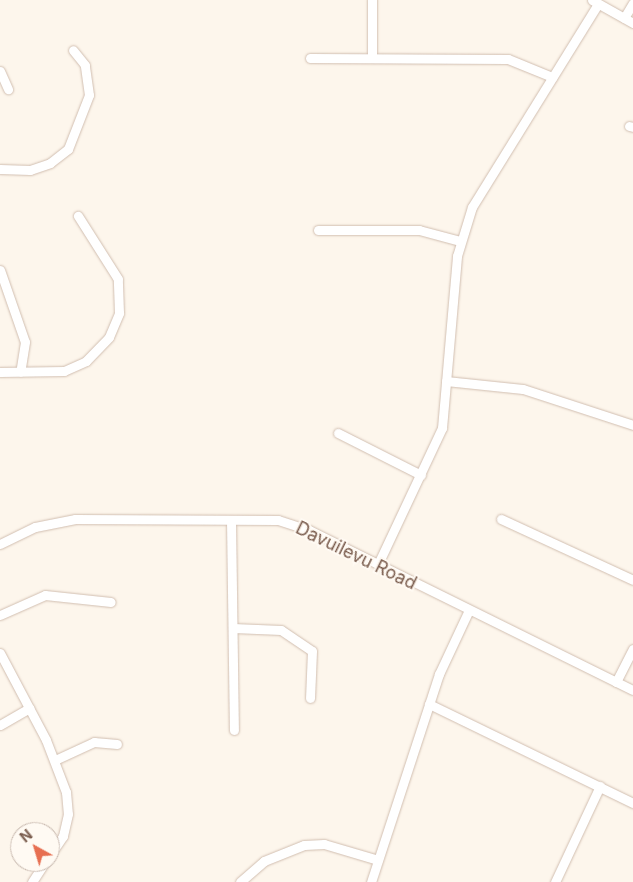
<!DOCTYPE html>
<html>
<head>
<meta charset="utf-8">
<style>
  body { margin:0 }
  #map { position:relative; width:633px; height:882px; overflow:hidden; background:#fdf6ec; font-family:Inter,sans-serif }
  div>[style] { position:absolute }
  .roads { filter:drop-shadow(0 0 1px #d1beb0) drop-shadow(0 0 1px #d1beb0) }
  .minor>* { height:9px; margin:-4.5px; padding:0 4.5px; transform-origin:4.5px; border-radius:4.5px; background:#fff }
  span { translate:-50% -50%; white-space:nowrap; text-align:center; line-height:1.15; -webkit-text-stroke:4px #fffaf3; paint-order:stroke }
  .street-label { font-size:18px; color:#7a5c4d }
  .north { position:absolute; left:10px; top:822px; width:50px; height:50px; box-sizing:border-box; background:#fffaf3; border:1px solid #cabbb1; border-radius:50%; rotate:321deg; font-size:14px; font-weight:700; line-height:20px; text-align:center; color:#7a5c4d }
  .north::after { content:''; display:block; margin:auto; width:18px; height:22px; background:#e76f51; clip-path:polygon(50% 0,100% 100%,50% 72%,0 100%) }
</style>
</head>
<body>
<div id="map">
  <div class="roads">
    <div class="minor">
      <i style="left:592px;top:0;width:47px;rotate:29.3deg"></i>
      <i style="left:624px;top:18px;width:17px;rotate:-59deg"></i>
      <i style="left:310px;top:58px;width:198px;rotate:0.3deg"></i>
      <i style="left:508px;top:59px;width:48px;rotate:22.2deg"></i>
      <i style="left:372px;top:58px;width:58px;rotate:-90deg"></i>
      <i style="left:0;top:71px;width:20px;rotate:66deg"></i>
      <i style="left:629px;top:126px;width:4px;rotate:14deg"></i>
      <i style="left:0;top:169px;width:30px;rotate:2deg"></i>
      <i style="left:30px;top:170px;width:21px;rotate:-19deg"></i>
      <i style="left:50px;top:163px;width:23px;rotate:-38deg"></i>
      <i style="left:68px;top:149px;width:58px;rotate:-68.7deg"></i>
      <i style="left:89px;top:95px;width:30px;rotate:-98deg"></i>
      <i style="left:85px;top:65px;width:19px;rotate:-129deg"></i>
      <i style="left:318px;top:230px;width:101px"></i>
      <i style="left:419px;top:230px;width:42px;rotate:15deg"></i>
      <i style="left:0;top:270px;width:76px;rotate:70.9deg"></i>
      <i style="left:25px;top:342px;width:30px;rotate:99deg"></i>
      <i style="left:0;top:372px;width:64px;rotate:-0.9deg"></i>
      <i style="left:64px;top:371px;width:24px;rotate:-24deg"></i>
      <i style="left:86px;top:361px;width:33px;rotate:-46deg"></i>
      <i style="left:109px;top:337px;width:26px;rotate:-67deg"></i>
      <i style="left:119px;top:313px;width:34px;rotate:-92deg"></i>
      <i style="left:118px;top:279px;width:75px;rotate:-122.4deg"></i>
      <i style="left:446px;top:381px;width:77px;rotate:5.9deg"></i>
      <i style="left:523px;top:389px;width:116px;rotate:18.1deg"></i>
      <i style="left:338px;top:433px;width:93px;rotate:26.8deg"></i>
      <i style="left:501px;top:519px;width:145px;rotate:24.8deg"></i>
      <i style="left:231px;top:520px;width:210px;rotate:89.2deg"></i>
      <i style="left:0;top:544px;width:39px;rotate:-26deg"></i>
      <i style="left:35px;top:527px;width:41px;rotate:-11.3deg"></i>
      <i style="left:75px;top:519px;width:203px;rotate:0.3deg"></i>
      <i style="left:278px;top:520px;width:33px;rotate:18deg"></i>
      <i style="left:309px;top:530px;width:361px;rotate:26.3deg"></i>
      <i style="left:378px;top:564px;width:150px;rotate:-64.8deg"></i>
      <i style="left:442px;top:428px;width:173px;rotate:-85deg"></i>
      <i style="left:457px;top:256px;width:51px;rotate:-73deg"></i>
      <i style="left:472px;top:207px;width:239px;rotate:-58.2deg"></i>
      <i style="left:0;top:615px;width:49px;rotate:-24deg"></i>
      <i style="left:45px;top:595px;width:66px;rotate:6.1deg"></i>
      <i style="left:233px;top:628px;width:48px;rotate:2.4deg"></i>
      <i style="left:281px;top:630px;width:37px;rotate:34deg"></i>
      <i style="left:312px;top:651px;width:47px;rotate:92.4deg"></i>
      <i style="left:0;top:653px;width:98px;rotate:62.1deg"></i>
      <i style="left:46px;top:740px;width:56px;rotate:69deg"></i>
      <i style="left:66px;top:792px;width:22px;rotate:85deg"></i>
      <i style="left:68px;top:814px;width:23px;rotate:103deg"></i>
      <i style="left:63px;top:836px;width:23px;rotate:124deg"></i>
      <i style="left:616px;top:682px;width:37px;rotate:-63deg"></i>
      <i style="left:429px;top:704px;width:227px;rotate:25.9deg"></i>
      <i style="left:0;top:725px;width:34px;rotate:-30deg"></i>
      <i style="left:55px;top:760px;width:43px;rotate:-24.8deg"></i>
      <i style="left:94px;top:742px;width:23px;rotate:5deg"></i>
      <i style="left:32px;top:882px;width:24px;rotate:-57deg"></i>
      <i style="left:240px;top:882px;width:32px;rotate:-41deg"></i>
      <i style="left:264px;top:861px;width:43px;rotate:-21.8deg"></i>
      <i style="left:304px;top:845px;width:20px;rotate:-3deg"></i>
      <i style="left:324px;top:844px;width:56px;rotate:16.5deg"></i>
      <i style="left:371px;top:882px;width:219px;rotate:-71.9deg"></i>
      <i style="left:439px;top:674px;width:68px;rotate:-64.9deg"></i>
      <i style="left:555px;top:882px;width:106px;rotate:-64.9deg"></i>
    </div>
  </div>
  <div class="street-label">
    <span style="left:356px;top:556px;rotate:26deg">Davuilevu Road</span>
  </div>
  <div class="north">N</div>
</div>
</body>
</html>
